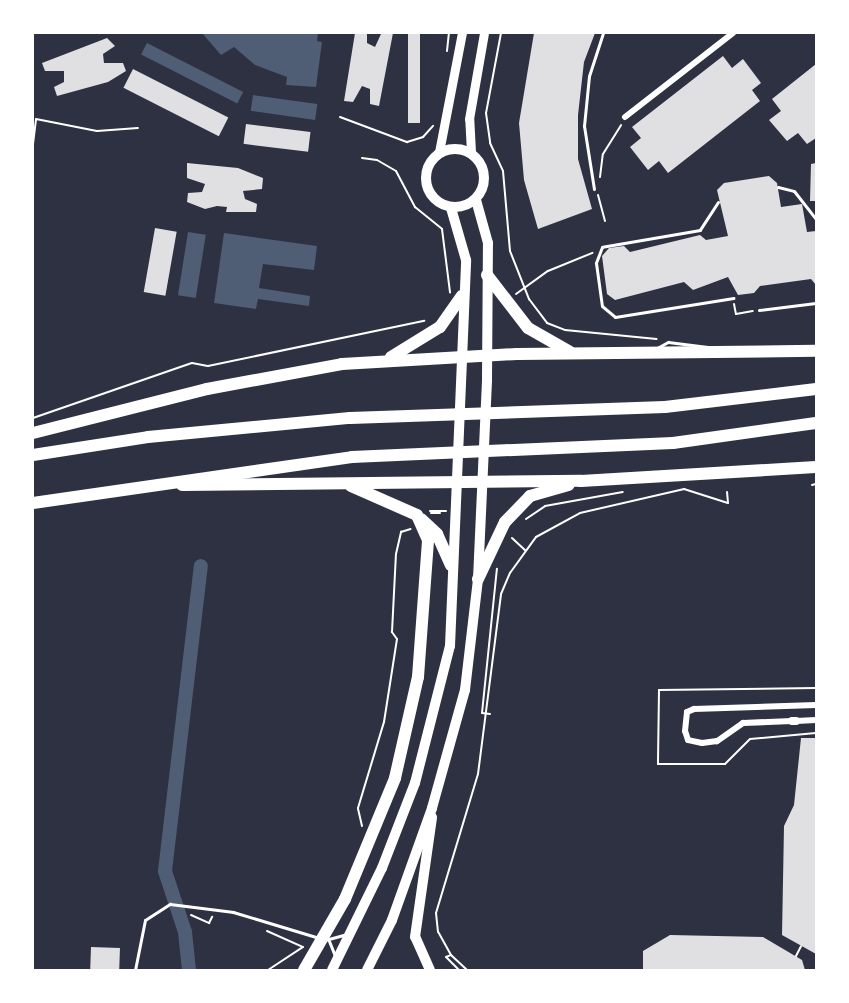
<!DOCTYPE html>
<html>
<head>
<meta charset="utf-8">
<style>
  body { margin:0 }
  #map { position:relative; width:849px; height:1003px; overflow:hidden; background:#2d3142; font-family:"Space Grotesk",sans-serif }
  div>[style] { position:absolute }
  .water>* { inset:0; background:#4f5d75; transform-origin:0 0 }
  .canal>* { height:14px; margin:-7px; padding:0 7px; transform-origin:7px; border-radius:7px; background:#4f5d75 }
  .building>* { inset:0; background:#e0e0e3; transform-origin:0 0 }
  .path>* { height:2px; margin:-1px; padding:0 1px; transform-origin:1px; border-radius:1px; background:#fff }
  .service>* { height:3px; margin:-1.5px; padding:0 1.5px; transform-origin:1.5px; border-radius:1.5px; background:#fff }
  .minor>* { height:6px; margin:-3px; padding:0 3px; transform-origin:3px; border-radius:3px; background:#fff }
  .tertiary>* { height:8px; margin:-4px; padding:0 4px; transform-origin:4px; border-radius:4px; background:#fff }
  .secondary>* { height:9px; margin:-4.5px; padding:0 4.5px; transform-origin:4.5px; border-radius:4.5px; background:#fff }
  .trunk>* { height:10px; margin:-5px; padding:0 5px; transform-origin:5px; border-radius:5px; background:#fff }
  .trunk>.ring { margin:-5px; padding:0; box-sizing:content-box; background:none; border:10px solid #fff; border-radius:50% }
  .motorway>* { height:12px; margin:-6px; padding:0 6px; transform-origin:6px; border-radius:6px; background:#fff }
  span { translate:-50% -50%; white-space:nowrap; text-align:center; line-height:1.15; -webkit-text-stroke:6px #fff; paint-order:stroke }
  .frame { position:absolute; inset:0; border:34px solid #fff; pointer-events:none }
</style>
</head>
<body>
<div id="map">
  <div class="water">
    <i style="clip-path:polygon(202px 33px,318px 33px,317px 41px,322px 42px,316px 87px,286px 85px,287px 77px,255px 65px,234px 47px,221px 55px)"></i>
    <i style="left:147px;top:43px;width:108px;height:13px;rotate:27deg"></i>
    <i style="left:253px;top:95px;width:65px;height:16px;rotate:8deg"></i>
    <i style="left:188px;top:232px;width:18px;height:64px;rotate:9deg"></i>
    <i style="clip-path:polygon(224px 233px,317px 246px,314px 270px,263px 264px,259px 288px,310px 296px,309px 306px,258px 299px,256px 309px,214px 303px)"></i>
  </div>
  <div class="canal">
    <i style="left:189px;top:970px;width:38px;rotate:-96deg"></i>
    <i style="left:185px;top:932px;width:64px;rotate:-108.2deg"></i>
    <i style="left:165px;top:871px;width:307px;rotate:-83.3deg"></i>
  </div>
  <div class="building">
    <i style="clip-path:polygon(355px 33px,367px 33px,367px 43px,375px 47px,381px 34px,393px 33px,379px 106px,370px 104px,370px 89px,362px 86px,353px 102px,344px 101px)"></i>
    <i style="left:408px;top:33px;width:12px;height:90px"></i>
    <i style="clip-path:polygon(534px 33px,595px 33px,584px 62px,578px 115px,578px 159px,592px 209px,538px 229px,524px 180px,519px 123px)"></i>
    <i style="clip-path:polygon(107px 38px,115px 46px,103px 54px,104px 63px,123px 63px,126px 71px,108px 82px,57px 96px,54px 87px,64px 82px,64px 71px,45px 71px,42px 63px)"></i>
    <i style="clip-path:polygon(723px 56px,732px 68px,743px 59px,761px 83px,752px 90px,760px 101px,668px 173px,659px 161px,648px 170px,630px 147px,641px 138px,632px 127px)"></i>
    <i style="clip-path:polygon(816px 64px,816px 138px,807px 144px,798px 133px,787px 141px,769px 120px,781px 111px,772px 99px)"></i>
    <i style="left:133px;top:69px;width:107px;height:21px;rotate:27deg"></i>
    <i style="left:246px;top:124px;width:65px;height:20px;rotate:7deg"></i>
    <i style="clip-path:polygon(187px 163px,238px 168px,263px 178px,262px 189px,243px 191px,245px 199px,257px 204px,256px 212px,226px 212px,227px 207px,217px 206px,205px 209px,187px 202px,188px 193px,202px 192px,205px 184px,187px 178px)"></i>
    <i style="clip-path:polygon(816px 163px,816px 201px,810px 201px,811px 164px)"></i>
    <i style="clip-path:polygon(769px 176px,777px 183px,781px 207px,802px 204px,807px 232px,816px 231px,816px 285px,811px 279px,760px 286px,754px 293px,738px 295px,728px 277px,693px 290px,684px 282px,615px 300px,607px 294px,602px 256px,609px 248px,624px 246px,630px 252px,700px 235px,706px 240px,728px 236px,717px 190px,724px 183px)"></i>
    <i style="left:155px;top:228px;width:22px;height:65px;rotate:10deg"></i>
    <i style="clip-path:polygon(801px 738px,816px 738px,816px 954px,782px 935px,784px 826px,794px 805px)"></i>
    <i style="clip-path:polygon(670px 935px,763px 937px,802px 960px,805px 970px,643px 970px,643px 951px)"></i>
    <i style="left:91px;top:947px;width:29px;height:23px;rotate:2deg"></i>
  </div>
  <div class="path">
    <i style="left:501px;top:33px;width:81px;rotate:100.6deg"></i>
    <i style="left:486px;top:113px;width:30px;rotate:82deg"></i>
    <i style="left:490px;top:143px;width:31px;rotate:65deg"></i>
    <i style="left:503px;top:171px;width:80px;rotate:85deg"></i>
    <i style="left:510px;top:251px;width:52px;rotate:68.4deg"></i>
    <i style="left:529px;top:299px;width:30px;rotate:53deg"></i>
    <i style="left:547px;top:323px;width:19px;rotate:21deg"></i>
    <i style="left:565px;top:330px;width:92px;rotate:5.6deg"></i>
    <i style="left:447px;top:51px;width:18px;rotate:-84deg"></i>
    <i style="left:340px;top:117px;width:72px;rotate:20.5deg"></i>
    <i style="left:407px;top:142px;width:17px;rotate:-17deg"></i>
    <i style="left:423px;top:137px;width:15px;rotate:-48deg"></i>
    <i style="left:33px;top:144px;width:25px;rotate:-83deg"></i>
    <i style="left:36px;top:119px;width:62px;rotate:11.1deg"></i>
    <i style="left:97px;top:131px;width:41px;rotate:-4.2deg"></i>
    <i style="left:362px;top:158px;width:15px;rotate:8deg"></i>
    <i style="left:377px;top:160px;width:22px;rotate:30deg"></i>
    <i style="left:396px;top:171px;width:41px;rotate:62.2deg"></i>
    <i style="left:415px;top:207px;width:35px;rotate:39deg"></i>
    <i style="left:442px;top:229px;width:64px;rotate:82.8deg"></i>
    <i style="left:600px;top:177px;width:23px;rotate:-83deg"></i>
    <i style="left:603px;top:154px;width:34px;rotate:-58deg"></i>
    <i style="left:598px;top:195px;width:27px;rotate:75deg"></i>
    <i style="left:516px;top:294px;width:39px;rotate:-36deg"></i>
    <i style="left:548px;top:271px;width:48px;rotate:-22.2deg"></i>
    <i style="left:734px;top:304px;width:10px;rotate:79deg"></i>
    <i style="left:736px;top:314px;width:17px;rotate:-10deg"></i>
    <i style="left:33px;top:418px;width:168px;rotate:-19.1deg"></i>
    <i style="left:192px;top:363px;width:16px;rotate:11deg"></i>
    <i style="left:208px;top:366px;width:221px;rotate:-11.8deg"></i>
    <i style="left:812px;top:485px;width:4px;rotate:-14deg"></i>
    <i style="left:430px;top:511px;width:16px"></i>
    <i style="left:431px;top:513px;width:9px"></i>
    <i style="left:526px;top:519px;width:23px;rotate:-34deg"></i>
    <i style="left:545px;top:506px;width:79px;rotate:-10.2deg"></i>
    <i style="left:512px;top:538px;width:18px;rotate:43deg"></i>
    <i style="left:816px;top:688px;width:157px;rotate:179.3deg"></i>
    <i style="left:659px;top:690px;width:74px;rotate:90.8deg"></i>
    <i style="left:658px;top:764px;width:67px"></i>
    <i style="left:725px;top:764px;width:35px;rotate:-45deg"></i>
    <i style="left:750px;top:739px;width:66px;rotate:-5.2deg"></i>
    <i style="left:490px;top:714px;width:8px;rotate:-173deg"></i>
    <i style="left:482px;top:713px;width:145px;rotate:-84.1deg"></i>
    <i style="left:362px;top:826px;width:18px;rotate:-103deg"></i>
    <i style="left:358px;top:808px;width:90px;rotate:-73.2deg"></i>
    <i style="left:384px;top:722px;width:84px;rotate:-81.1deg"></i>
    <i style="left:397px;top:639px;width:9px;rotate:-126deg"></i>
    <i style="left:392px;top:632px;width:78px;rotate:-87.1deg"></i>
    <i style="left:396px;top:554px;width:23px;rotate:-77deg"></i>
    <i style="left:401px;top:532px;width:10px;rotate:-17deg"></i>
    <i style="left:191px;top:915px;width:20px;rotate:24deg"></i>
    <i style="left:209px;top:923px;width:7px;rotate:-63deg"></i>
    <i style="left:267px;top:931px;width:39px;rotate:24deg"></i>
    <i style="left:451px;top:955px;width:22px;rotate:43deg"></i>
    <i style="left:796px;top:956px;width:11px;rotate:-63deg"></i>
    <i style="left:268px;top:970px;width:42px;rotate:-33.3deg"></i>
    <i style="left:459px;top:970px;width:18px;rotate:-135deg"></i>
    <i style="left:446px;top:957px;width:5px;rotate:-22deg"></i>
    <i style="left:451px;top:955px;width:26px;rotate:-119deg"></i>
    <i style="left:438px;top:932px;width:19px;rotate:-96deg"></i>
    <i style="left:436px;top:913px;width:145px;rotate:-73.2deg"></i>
    <i style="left:478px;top:774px;width:181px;rotate:-82.7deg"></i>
    <i style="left:501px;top:594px;width:23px;rotate:-67deg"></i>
    <i style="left:510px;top:573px;width:44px;rotate:-54.2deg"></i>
    <i style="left:536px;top:537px;width:50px;rotate:-28.6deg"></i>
    <i style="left:580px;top:513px;width:107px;rotate:-13deg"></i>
    <i style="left:684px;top:489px;width:46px;rotate:17.7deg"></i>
    <i style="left:728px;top:503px;width:11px;rotate:-95deg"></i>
  </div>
  <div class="service">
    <i style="left:778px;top:187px;width:16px;rotate:14deg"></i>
    <i style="left:794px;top:191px;width:36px;rotate:52deg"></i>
    <i style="left:594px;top:189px;width:64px;rotate:-99deg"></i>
    <i style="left:584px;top:126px;width:50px;rotate:-84.3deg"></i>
    <i style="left:589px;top:76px;width:45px;rotate:-72deg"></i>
    <i style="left:718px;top:202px;width:33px;rotate:123deg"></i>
    <i style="left:700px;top:230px;width:99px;rotate:170.2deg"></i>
    <i style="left:602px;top:247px;width:17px;rotate:111deg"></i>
    <i style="left:596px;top:263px;width:43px;rotate:82.1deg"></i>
    <i style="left:602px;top:306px;width:17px;rotate:40deg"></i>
    <i style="left:615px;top:317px;width:120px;rotate:-9.1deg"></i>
    <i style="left:759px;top:310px;width:57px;rotate:-7deg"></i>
    <i style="left:657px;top:348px;width:13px;rotate:-29deg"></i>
    <i style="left:668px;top:342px;width:40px;rotate:7.1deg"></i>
    <i style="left:325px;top:940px;width:20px;rotate:-15deg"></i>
    <i style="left:329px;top:941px;width:16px;rotate:68deg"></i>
    <i style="left:135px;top:970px;width:51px;rotate:-78.7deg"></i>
    <i style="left:145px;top:920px;width:30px;rotate:-33deg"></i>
    <i style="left:170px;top:904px;width:64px;rotate:7.2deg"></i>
    <i style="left:233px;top:912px;width:90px;rotate:16.8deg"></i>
  </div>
  <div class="minor">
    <i style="left:625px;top:117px;width:137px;rotate:-37.9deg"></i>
    <i style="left:792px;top:721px;width:49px;rotate:177.7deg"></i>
    <i style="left:743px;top:723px;width:32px;rotate:145deg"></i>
    <i style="left:717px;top:741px;width:15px;rotate:172deg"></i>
    <i style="left:702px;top:743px;width:14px;rotate:-168deg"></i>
    <i style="left:688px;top:740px;width:9px;rotate:-108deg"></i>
    <i style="left:685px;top:731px;width:19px;rotate:-84deg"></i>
    <i style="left:687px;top:712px;width:8px;rotate:-23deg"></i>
    <i style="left:694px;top:709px;width:122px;rotate:-1.9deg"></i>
    <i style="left:796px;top:721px;width:20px;rotate:-3deg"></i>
  </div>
  <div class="tertiary">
    <i style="left:792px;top:721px;width:4px"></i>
  </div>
  <div class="secondary">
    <i style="left:439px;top:152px;width:121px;rotate:-79.1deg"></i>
    <i style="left:471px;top:152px;width:33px;rotate:-93deg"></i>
    <i style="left:469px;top:119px;width:87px;rotate:-80.1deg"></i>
  </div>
  <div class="trunk">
    <i class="ring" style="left:426px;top:149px;width:48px;height:48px"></i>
    <i style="left:332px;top:970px;width:114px;rotate:-63.9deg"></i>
    <i style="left:382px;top:868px;width:91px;rotate:-68.8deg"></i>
    <i style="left:415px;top:783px;width:141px;rotate:-75.7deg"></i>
    <i style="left:450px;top:646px;width:386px;rotate:-87.6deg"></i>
    <i style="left:466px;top:260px;width:54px;rotate:-106.1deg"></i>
    <i style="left:367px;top:970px;width:56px;rotate:-63.4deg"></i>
    <i style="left:392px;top:920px;width:119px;rotate:-70.3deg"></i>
    <i style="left:432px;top:808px;width:123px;rotate:-74.4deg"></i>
    <i style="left:465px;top:690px;width:112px;rotate:-83.3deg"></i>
    <i style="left:478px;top:579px;width:199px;rotate:-87.4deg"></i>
    <i style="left:487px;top:380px;width:137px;rotate:-89.6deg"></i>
    <i style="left:488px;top:243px;width:45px;rotate:-105.6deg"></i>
    <i style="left:430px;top:970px;width:36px;rotate:-114deg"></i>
    <i style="left:415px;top:937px;width:121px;rotate:-81.9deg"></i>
  </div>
  <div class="motorway">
    <i style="left:487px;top:275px;width:67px;rotate:52.3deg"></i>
    <i style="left:528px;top:328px;width:48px;rotate:29.7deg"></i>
    <i style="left:391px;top:357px;width:57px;rotate:-31.5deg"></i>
    <i style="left:440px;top:327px;width:38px;rotate:-55deg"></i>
    <i style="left:33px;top:433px;width:179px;rotate:-14.2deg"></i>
    <i style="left:207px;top:389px;width:137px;rotate:-10.5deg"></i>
    <i style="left:342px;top:364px;width:175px;rotate:-3.3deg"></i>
    <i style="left:517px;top:354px;width:299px;rotate:-0.6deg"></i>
    <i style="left:33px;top:455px;width:116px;rotate:-8.9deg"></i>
    <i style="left:148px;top:437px;width:203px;rotate:-5.4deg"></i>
    <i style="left:350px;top:418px;width:315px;rotate:-2deg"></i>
    <i style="left:665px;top:407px;width:152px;rotate:-6.8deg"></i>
    <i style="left:182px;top:485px;width:399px;rotate:-0.6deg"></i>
    <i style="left:581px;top:481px;width:235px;rotate:-3.4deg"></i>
    <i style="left:33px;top:503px;width:322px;rotate:-8.2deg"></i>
    <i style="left:352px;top:457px;width:321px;rotate:-2.5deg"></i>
    <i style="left:673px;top:443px;width:144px;rotate:-8deg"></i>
    <i style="left:421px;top:519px;width:22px;rotate:43deg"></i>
    <i style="left:437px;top:534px;width:34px;rotate:66deg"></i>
    <i style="left:478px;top:579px;width:63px;rotate:-64.7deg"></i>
    <i style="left:505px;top:522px;width:36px;rotate:-46deg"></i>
    <i style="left:530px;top:496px;width:40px;rotate:-16deg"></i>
    <i style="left:304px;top:970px;width:82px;rotate:-60deg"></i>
    <i style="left:345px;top:899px;width:131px;rotate:-67.5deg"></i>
    <i style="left:395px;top:778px;width:104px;rotate:-77.2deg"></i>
    <i style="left:418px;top:677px;width:137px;rotate:-85.8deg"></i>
    <i style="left:428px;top:540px;width:27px;rotate:-114deg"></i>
    <i style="left:417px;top:515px;width:72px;rotate:-156.3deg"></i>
  </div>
  <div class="frame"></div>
</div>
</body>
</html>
